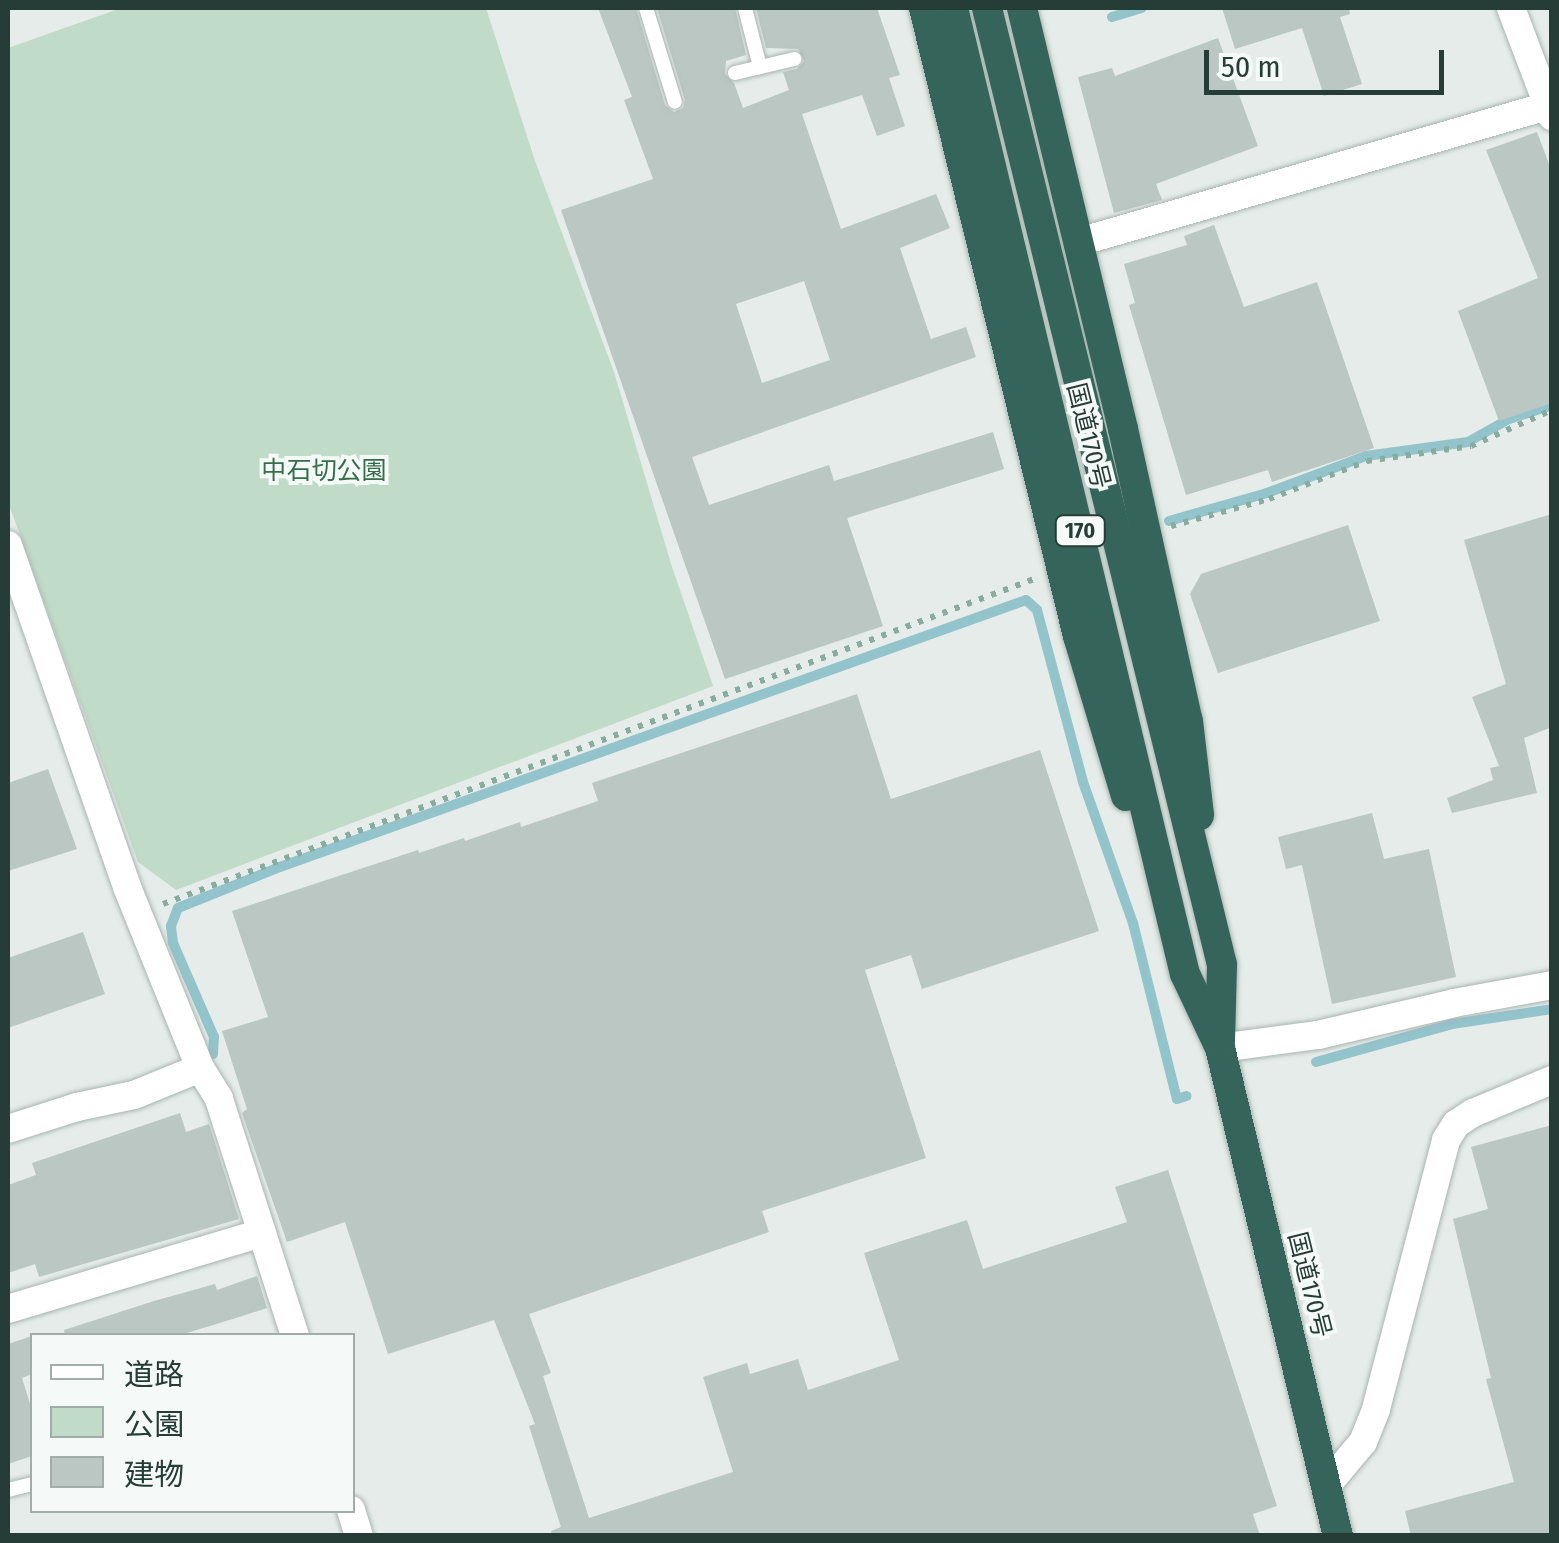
<!DOCTYPE html>
<html>
<head>
<meta charset="utf-8">
<style>
  body { margin:0 }
  #map { position:relative; width:1559px; height:1543px; overflow:hidden; background:#e5ece9; font-family:"Fira Sans Condensed","Noto Sans JP",sans-serif }
  div>[style] { position:absolute }
  .green>* { inset:0; background:#c0dbc7 }
  .stream>* { height:10px; margin:-5px; padding:0 5px; transform-origin:5px; border-radius:5px; background:#93c3cb }
  .building>* { inset:0; background:#bac7c2 }
  .path>* { height:6px; margin-top:-3px; transform-origin:0; background:repeating-linear-gradient(90deg,#89aca1 0 5px,transparent 0 13px) }
  .roads { filter:drop-shadow(0 0 2px #a8b4b0) drop-shadow(0 0 2px #a8b4b0) }
  .lane>* { height:14px; margin:-7px; padding:0 7px; transform-origin:7px; border-radius:7px; background:#fff }
  .street>* { height:28px; margin:-14px; padding:0 14px; transform-origin:14px; border-radius:14px; background:#fff }
  .highway>* { height:30px; margin:-15px; padding:0 15px; transform-origin:15px; border-radius:15px; background:#35655a }
  span { translate:-50% -50%; white-space:nowrap; text-align:center; line-height:1.15; -webkit-text-stroke:8px #f5f9f7; paint-order:stroke }
  .shield-label span { padding:2px 8px; background:#f5f9f7; border:2px solid; border-radius:8px; -webkit-text-stroke-width:0 }
  .shield-label { font-size:22px; color:#263c36; font-weight:700 }
  .street-label { font-size:25px; color:#263c36 }
  .park-label { font-size:25px; color:#356e4a }
  .frame { position:absolute; inset:0; border:10px solid #263c36; pointer-events:none }
  .legend { position:absolute; left:30px; top:1333px; width:325px; height:180px; box-sizing:border-box; background:#f5f9f7; border:2px solid #a2adaa; margin:0; padding:12px 18px; list-style:none; font-size:30px; color:#263c36 }
  .legend li { display:flex; align-items:center; gap:20px; height:50px }
  .legend b { width:50px; border:2px solid #a2adaa }
  .scale { position:absolute; left:1204px; top:50px; width:240px; height:45px; box-sizing:border-box; border:5px solid #263c36; border-top:0; padding-left:12px; font-size:30px; line-height:35px; white-space:nowrap; color:#263c36; -webkit-text-stroke:8px #f5f9f7; paint-order:stroke }
</style>
</head>
<body>
<div id="map">
  <div class="green">
    <i style="clip-path:polygon(121px 8px,486px 8px,535px 161px,614px 372px,671px 564px,713px 686px,176px 890px,138px 862px,8px 502px,8px 48px)"></i>
  </div>
  <div class="stream">
    <i style="left:1112px;top:17px;width:31px;rotate:-17deg"></i>
    <i style="left:1169px;top:521px;width:102px;rotate:-15.9deg"></i>
    <i style="left:1267px;top:493px;width:106px;rotate:-20.5deg"></i>
    <i style="left:1366px;top:456px;width:103px;rotate:-7.8deg"></i>
    <i style="left:1468px;top:442px;width:47px;rotate:-29.3deg"></i>
    <i style="left:1509px;top:419px;width:45px;rotate:-18deg"></i>
    <i style="left:213px;top:1054px;width:17px;rotate:-87deg"></i>
    <i style="left:214px;top:1037px;width:103px;rotate:-113.6deg"></i>
    <i style="left:173px;top:943px;width:17px;rotate:-97deg"></i>
    <i style="left:171px;top:926px;width:19px;rotate:-69deg"></i>
    <i style="left:178px;top:908px;width:110px;rotate:-21.9deg"></i>
    <i style="left:280px;top:867px;width:792px;rotate:-19.69deg"></i>
    <i style="left:1026px;top:600px;width:15px;rotate:42deg"></i>
    <i style="left:1037px;top:610px;width:178px;rotate:75deg"></i>
    <i style="left:1083px;top:782px;width:150px;rotate:70.5deg"></i>
    <i style="left:1133px;top:923px;width:181px;rotate:76deg"></i>
    <i style="left:1177px;top:1099px;width:10px;rotate:-17deg"></i>
    <i style="left:1316px;top:1062px;width:141px;rotate:-15.6deg"></i>
    <i style="left:1452px;top:1024px;width:101px;rotate:-8.5deg"></i>
  </div>
  <div class="building">
    <i style="clip-path:polygon(evenodd,598px 8px,636px 8px,665px 105px,674px 112px,683px 108px,685px 100px,657px 8px,735px 8px,746px 55px,726px 61px,725px 74px,734px 83px,743px 108px,789px 90px,783px 72px,797px 69px,804px 61px,798px 49px,766px 48px,756px 8px,877px 8px,900px 75px,889px 78px,905px 126px,877px 136px,862px 95px,802px 114px,841px 229px,936px 194px,950px 228px,900px 248px,931px 339px,966px 327px,976px 357px,692px 457px,709px 505px,829px 465px,834px 481px,993px 432px,1004px 469px,847px 518px,883px 626px,725px 679px,561px 210px,653px 179px,624px 100px,632px 97px,598px 8px,804px 281px,830px 360px,762px 383px,736px 304px,804px 281px)"></i>
    <i style="clip-path:polygon(1222px 8px,1349px 8px,1350px 14px,1340px 17px,1362px 84px,1324px 96px,1302px 28px,1235px 49px)"></i>
    <i style="clip-path:polygon(1218px 38px,1258px 146px,1156px 184px,1162px 200px,1114px 213px,1078px 77px,1112px 68px,1115px 76px)"></i>
    <i style="clip-path:polygon(1537px 132px,1552px 172px,1552px 403px,1499px 421px,1458px 311px,1538px 278px,1486px 150px)"></i>
    <i style="clip-path:polygon(1214px 225px,1244px 307px,1317px 282px,1374px 448px,1272px 482px,1268px 470px,1186px 495px,1129px 305px,1135px 303px,1124px 264px,1187px 245px,1184px 236px)"></i>
    <i style="clip-path:polygon(1552px 514px,1552px 727px,1524px 738px,1537px 793px,1452px 813px,1447px 798px,1493px 780px,1490px 768px,1499px 766px,1472px 697px,1506px 684px,1464px 540px)"></i>
    <i style="clip-path:polygon(1348px 525px,1380px 621px,1218px 673px,1190px 594px,1201px 574px)"></i>
    <i style="clip-path:polygon(857px 694px,891px 799px,1040px 750px,1099px 931px,922px 989px,911px 955px,865px 970px,926px 1158px,762px 1211px,769px 1232px,529px 1314px,551px 1373px,543px 1376px,589px 1518px,733px 1472px,703px 1377px,747px 1363px,750px 1374px,798px 1359px,808px 1390px,899px 1360px,864px 1253px,967px 1220px,983px 1269px,1127px 1222px,1115px 1187px,1168px 1170px,1277px 1506px,1253px 1514px,1260px 1536px,552px 1536px,551px 1531px,561px 1527px,529px 1426px,535px 1424px,494px 1320px,388px 1354px,345px 1222px,287px 1242px,242px 1113px,247px 1109px,222px 1031px,268px 1017px,232px 911px,418px 850px,419px 853px,464px 838px,465px 841px,520px 822px,521px 827px,598px 801px,592px 783px)"></i>
    <i style="clip-path:polygon(48px 769px,77px 849px,8px 871px,8px 783px)"></i>
    <i style="clip-path:polygon(1372px 813px,1384px 859px,1429px 849px,1456px 977px,1332px 1004px,1302px 865px,1286px 869px,1278px 837px)"></i>
    <i style="clip-path:polygon(83px 932px,105px 994px,8px 1028px,8px 958px)"></i>
    <i style="clip-path:polygon(180px 1113px,186px 1132px,209px 1124px,239px 1219px,39px 1277px,35px 1264px,8px 1273px,8px 1185px,36px 1175px,32px 1163px)"></i>
    <i style="clip-path:polygon(1552px 1125px,1552px 1536px,1411px 1536px,1405px 1511px,1514px 1482px,1486px 1379px,1491px 1378px,1453px 1219px,1488px 1209px,1471px 1147px)"></i>
    <i style="clip-path:polygon(257px 1276px,267px 1308px,236px 1318px,177px 1336px,65px 1336px,64px 1330px,154px 1301px,215px 1284px,217px 1290px)"></i>
    <i style="clip-path:polygon(32px 1336px,32px 1374px,22px 1378px,32px 1410px,32px 1456px,8px 1464px,8px 1344px)"></i>
  </div>
  <div class="path">
    <i style="left:1171px;top:526px;width:102px;rotate:-15.4deg"></i>
    <i style="left:1269px;top:499px;width:105px;rotate:-21.2deg"></i>
    <i style="left:1367px;top:461px;width:105px;rotate:-8.2deg"></i>
    <i style="left:1471px;top:446px;width:89px;rotate:-24deg"></i>
    <i style="left:163px;top:904px;width:933px;rotate:-20.46deg"></i>
  </div>
  <div class="roads">
    <div class="lane">
      <i style="left:646px;top:8px;width:98px;rotate:72.9deg"></i>
      <i style="left:745px;top:8px;width:61px;rotate:75.7deg"></i>
      <i style="left:735px;top:73px;width:61px;rotate:-13.3deg"></i>
      <i style="left:8px;top:1490px;width:25px;rotate:-14deg"></i>
    </div>
    <div class="street">
      <i style="left:1511px;top:8px;width:116px;rotate:69.2deg"></i>
      <i style="left:1079px;top:242px;width:492px;rotate:-16.2deg"></i>
      <i style="left:8px;top:545px;width:362px;rotate:70.8deg"></i>
      <i style="left:127px;top:887px;width:195px;rotate:68deg"></i>
      <i style="left:200px;top:1068px;width:36px;rotate:58deg"></i>
      <i style="left:219px;top:1099px;width:249px;rotate:72.2deg"></i>
      <i style="left:1220px;top:1048px;width:99px;rotate:-7.6deg"></i>
      <i style="left:1318px;top:1035px;width:140px;rotate:-13.2deg"></i>
      <i style="left:1454px;top:1003px;width:100px;rotate:-10.4deg"></i>
      <i style="left:8px;top:1129px;width:72px;rotate:-17.7deg"></i>
      <i style="left:77px;top:1107px;width:58px;rotate:-11.9deg"></i>
      <i style="left:134px;top:1095px;width:71px;rotate:-22.2deg"></i>
      <i style="left:8px;top:1309px;width:265px;rotate:-16.7deg"></i>
      <i style="left:1327px;top:1485px;width:56px;rotate:-50.1deg"></i>
      <i style="left:1363px;top:1442px;width:35px;rotate:-68deg"></i>
      <i style="left:1376px;top:1409px;width:278px;rotate:-75.4deg"></i>
      <i style="left:1446px;top:1140px;width:19px;rotate:-58deg"></i>
      <i style="left:1456px;top:1124px;width:20px;rotate:-33deg"></i>
      <i style="left:1473px;top:1113px;width:86px;rotate:-22.7deg"></i>
      <i style="left:351px;top:1510px;width:27px;rotate:73deg"></i>
    </div>
    <div class="highway">
      <i style="left:924px;top:8px;width:647px;rotate:76.22deg"></i>
      <i style="left:1078px;top:636px;width:167px;rotate:73.3deg"></i>
      <i style="left:953px;top:8px;width:993px;rotate:76.5deg"></i>
      <i style="left:1185px;top:974px;width:82px;rotate:64.7deg"></i>
      <i style="left:1220px;top:1048px;width:502px;rotate:76.41deg"></i>
      <i style="left:987px;top:8px;width:985px;rotate:76.2deg"></i>
      <i style="left:1222px;top:965px;width:76px;rotate:91.5deg"></i>
      <i style="left:1022px;top:8px;width:433px;rotate:76.5deg"></i>
      <i style="left:1123px;top:429px;width:299px;rotate:77.5deg"></i>
      <i style="left:1188px;top:721px;width:95px;rotate:83.3deg"></i>
    </div>
  </div>
  <div class="shield-label">
    <span style="left:1080px;top:531px">170</span>
  </div>
  <div class="street-label">
    <span style="left:1088px;top:436px;rotate:76deg">国道170号</span>
    <span style="left:1309px;top:1285px;rotate:76deg">国道170号</span>
  </div>
  <div class="park-label">
    <span style="left:324px;top:471px">中石切公園</span>
  </div>
  <div class="frame"></div>
  <ul class="legend">
  <li><b style="height:12px;background:#fff"></b>道路</li>
  <li><b style="height:28px;background:#c0dbc7"></b>公園</li>
  <li><b style="height:28px;background:#bac7c2"></b>建物</li>
  </ul>
  <div class="scale">50 m</div>
</div>
</body>
</html>
